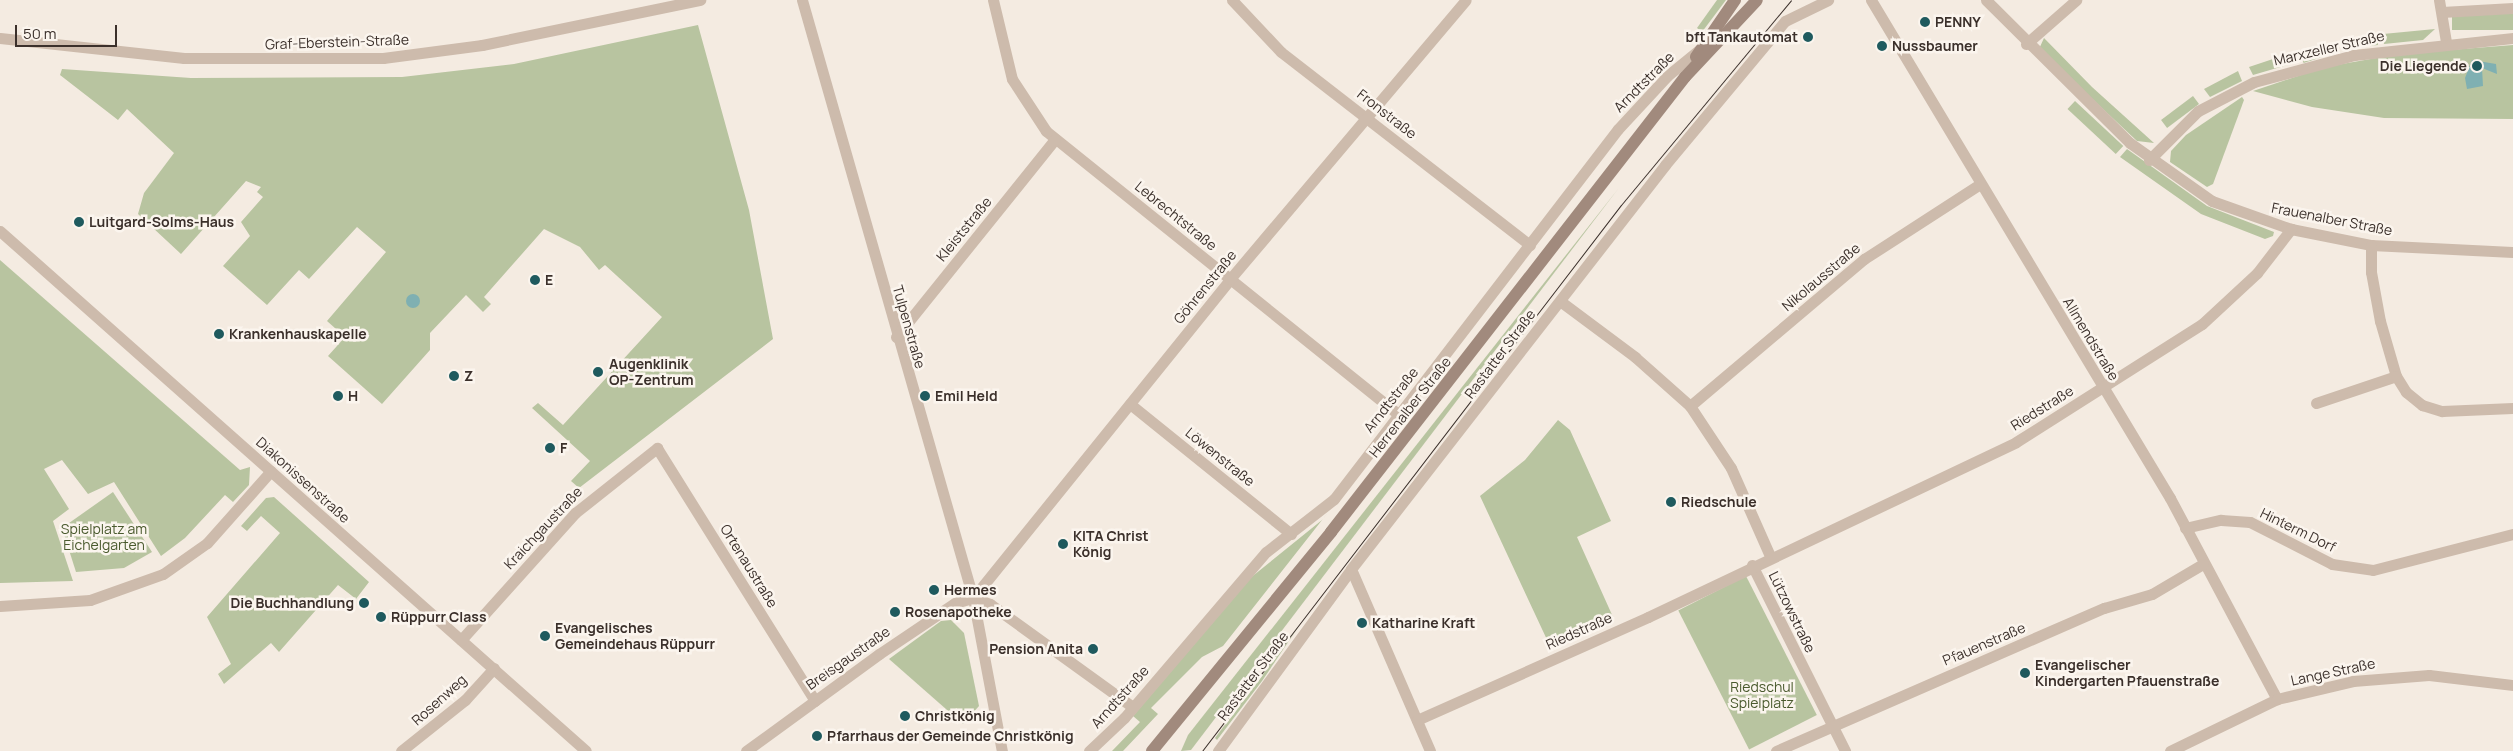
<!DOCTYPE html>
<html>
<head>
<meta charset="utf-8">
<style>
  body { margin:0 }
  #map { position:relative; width:2513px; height:751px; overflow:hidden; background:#f4ebe1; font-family:Manrope,sans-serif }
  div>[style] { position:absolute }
  .green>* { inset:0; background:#b8c4a0; transform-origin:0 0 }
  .water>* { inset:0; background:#7fb0b2 }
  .round { border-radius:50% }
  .street>* { height:11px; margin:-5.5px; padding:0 5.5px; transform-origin:5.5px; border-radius:5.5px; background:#cdbbac }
  .secondary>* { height:12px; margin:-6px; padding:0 6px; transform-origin:6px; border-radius:6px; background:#a18a7d }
  .tram>* { height:1px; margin:-0.5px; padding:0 0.5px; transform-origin:0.5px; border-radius:0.5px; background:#3b302b }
  .dots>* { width:14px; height:14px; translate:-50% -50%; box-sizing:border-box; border:2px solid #fbf5ee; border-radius:50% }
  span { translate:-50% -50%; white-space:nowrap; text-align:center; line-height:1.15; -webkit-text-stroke:5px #fbf5ee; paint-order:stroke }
  .poi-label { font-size:14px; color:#3b302b; font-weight:700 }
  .left { translate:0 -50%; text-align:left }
  .right { translate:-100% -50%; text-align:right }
  .street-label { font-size:14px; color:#3b302b }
  .park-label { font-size:14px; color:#4a5a2e }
  .scale { position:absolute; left:15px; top:25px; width:102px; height:22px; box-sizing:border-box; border:2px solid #3b302b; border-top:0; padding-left:6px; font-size:15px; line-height:18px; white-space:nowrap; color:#3b302b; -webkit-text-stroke:4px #fbf5ee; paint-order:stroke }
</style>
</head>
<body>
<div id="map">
  <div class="green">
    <i style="clip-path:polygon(1717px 0,1726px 0,1702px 32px,1697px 28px)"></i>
    <i style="left:2513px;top:11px;width:19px;height:61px;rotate:90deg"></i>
    <i style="clip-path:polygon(698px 25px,749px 210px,773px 339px,579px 488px,571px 481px,590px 461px,532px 408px,538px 403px,563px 425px,662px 317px,605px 265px,599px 270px,580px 247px,544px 229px,484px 297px,491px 304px,483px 312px,466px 295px,430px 333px,430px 350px,382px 404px,328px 356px,345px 337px,327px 321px,386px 252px,357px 227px,309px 279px,299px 270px,267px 305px,223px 266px,250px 236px,241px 222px,263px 197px,257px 192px,261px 187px,246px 181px,181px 254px,138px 214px,144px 193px,174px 153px,127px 109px,118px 120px,60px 75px,62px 69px,191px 78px,402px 77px,514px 64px)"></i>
    <i style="clip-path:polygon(2435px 29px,2423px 40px,2384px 44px,2383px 34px)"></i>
    <i style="left:2377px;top:35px;width:10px;height:23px;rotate:84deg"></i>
    <i style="clip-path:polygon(2044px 38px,2092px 87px,2154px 143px,2137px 141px,2039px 49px)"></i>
    <i style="left:2336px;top:43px;width:9px;height:37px;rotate:72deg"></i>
    <i style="clip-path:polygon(2513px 45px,2513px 119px,2384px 118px,2312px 107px,2253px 91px,2325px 67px,2399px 54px)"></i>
    <i style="clip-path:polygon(2288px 54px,2291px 64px,2253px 75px,2249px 67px)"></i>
    <i style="clip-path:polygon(2238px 71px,2242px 81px,2210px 97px,2204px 89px)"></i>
    <i style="left:2193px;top:96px;width:10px;height:40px;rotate:53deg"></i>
    <i style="clip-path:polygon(2242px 97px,2244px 100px,2213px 184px,2207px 187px,2170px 162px,2171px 151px,2186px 135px)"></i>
    <i style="clip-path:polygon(1653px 99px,1223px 646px,1202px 657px,1151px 708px,1158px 714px,1123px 751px,1112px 751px,1140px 722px,1133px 716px,1249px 579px,1322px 520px)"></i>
    <i style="left:2075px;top:101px;width:66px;height:11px;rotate:43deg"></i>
    <i style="clip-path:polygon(2127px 149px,2207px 206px,2274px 232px,2273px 236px,2265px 239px,2201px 214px,2120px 157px)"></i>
    <i style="clip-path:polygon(1618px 189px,1191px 750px,1181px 751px,1188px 735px)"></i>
    <i style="clip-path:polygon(0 260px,240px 470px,250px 467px,249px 485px,233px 502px,225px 495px,185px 538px,161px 556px,114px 482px,88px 494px,62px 460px,44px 469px,69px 509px,53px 521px,73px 581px,0 583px)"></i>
    <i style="clip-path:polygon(1558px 420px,1570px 430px,1611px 521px,1577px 537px,1613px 617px,1549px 644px,1480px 496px,1525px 460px)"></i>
    <i style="clip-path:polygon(113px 492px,152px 552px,124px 568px,76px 572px,62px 528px)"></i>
    <i style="clip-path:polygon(274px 497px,369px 582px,356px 599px,338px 585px,279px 652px,271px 643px,224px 684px,218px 674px,231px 664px,207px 617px,280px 533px,261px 516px,247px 531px,241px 526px,266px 498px)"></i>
    <i style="left:1746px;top:576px;width:156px;height:76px;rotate:63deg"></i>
    <i style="clip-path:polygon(951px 620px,964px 633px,979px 706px,963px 724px,889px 659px,941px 621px)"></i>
    <i style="clip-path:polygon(1299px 626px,1262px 681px,1217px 740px,1215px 738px)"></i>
  </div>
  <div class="water">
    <i style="clip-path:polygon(2472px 60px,2496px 64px,2497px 74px,2482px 68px,2483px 86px,2467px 89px,2465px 78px)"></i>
    <i class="round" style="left:406px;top:294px;width:14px;height:14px"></i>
  </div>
  <div class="street">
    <i style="left:802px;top:0;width:622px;rotate:74.04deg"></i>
    <i style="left:973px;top:598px;width:156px;rotate:79.3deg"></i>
    <i style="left:993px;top:0;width:81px;rotate:76.5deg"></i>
    <i style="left:1012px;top:79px;width:62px;rotate:56.8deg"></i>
    <i style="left:1046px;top:131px;width:453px;rotate:38.8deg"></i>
    <i style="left:1232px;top:0;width:71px;rotate:46.7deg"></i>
    <i style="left:1281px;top:52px;width:315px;rotate:37.8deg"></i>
    <i style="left:1871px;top:0;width:581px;rotate:59.02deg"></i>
    <i style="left:2170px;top:498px;width:228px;rotate:62deg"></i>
    <i style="left:1986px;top:0;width:203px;rotate:44.8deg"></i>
    <i style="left:2130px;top:143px;width:100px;rotate:35.3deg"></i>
    <i style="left:2212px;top:201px;width:84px;rotate:19.5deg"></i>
    <i style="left:2291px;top:229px;width:82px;rotate:11.3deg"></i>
    <i style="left:2371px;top:245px;width:142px;rotate:2.8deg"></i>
    <i style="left:2439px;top:0;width:43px;rotate:80.5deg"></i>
    <i style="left:2442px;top:12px;width:71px;rotate:-3.2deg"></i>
    <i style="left:0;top:38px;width:185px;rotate:6.2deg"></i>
    <i style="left:184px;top:58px;width:199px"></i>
    <i style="left:383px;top:58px;width:100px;rotate:-7.5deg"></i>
    <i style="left:482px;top:45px;width:223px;rotate:-11.7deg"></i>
    <i style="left:2026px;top:44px;width:67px;rotate:-41.3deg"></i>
    <i style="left:2149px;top:160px;width:69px;rotate:-45deg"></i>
    <i style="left:2198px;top:111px;width:63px;rotate:-27.4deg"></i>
    <i style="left:2254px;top:82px;width:104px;rotate:-15.1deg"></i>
    <i style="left:2354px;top:55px;width:160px;rotate:-6.1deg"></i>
    <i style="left:0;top:231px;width:783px;rotate:41.58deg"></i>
    <i style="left:2371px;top:245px;width:27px;rotate:90deg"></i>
    <i style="left:2371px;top:272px;width:50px;rotate:79.6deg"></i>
    <i style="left:2380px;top:321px;width:57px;rotate:73.8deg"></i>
    <i style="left:2396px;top:376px;width:19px;rotate:58deg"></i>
    <i style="left:2406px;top:392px;width:21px;rotate:39deg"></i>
    <i style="left:2422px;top:405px;width:21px;rotate:17deg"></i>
    <i style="left:2442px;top:411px;width:71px;rotate:-2.4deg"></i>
    <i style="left:1560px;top:301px;width:94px;rotate:36.7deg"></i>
    <i style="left:1635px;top:357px;width:74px;rotate:41.7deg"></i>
    <i style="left:1690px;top:406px;width:74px;rotate:56.5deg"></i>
    <i style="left:1731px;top:468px;width:96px;rotate:66.1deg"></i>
    <i style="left:896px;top:337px;width:254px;rotate:-51.2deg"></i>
    <i style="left:2316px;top:403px;width:84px;rotate:-18.6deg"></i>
    <i style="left:1130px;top:404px;width:207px;rotate:38.9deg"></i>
    <i style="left:1690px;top:406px;width:228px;rotate:-40.2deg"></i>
    <i style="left:1864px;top:259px;width:138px;rotate:-32.9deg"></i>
    <i style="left:2185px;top:528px;width:37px;rotate:-13deg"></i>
    <i style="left:2221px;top:520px;width:29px;rotate:4deg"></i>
    <i style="left:2250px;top:522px;width:92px;rotate:27.1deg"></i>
    <i style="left:2332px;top:564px;width:41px;rotate:8.3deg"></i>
    <i style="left:2373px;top:570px;width:145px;rotate:-14.4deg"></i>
    <i style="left:1752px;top:565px;width:208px;rotate:63.4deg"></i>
    <i style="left:1351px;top:569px;width:198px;rotate:66.5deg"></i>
    <i style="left:973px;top:598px;width:410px;rotate:-51.1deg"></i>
    <i style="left:1230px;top:279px;width:365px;rotate:-49.8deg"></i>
    <i style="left:973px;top:598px;width:18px;rotate:19deg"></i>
    <i style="left:990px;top:604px;width:176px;rotate:35.8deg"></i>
    <i style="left:0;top:606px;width:90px;rotate:-3.8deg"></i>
    <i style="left:90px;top:600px;width:77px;rotate:-19.6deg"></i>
    <i style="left:163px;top:574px;width:54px;rotate:-35.2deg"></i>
    <i style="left:207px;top:543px;width:96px;rotate:-48.4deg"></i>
    <i style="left:461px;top:640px;width:171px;rotate:-48.1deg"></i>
    <i style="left:575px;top:513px;width:105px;rotate:-38.4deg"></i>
    <i style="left:657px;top:448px;width:298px;rotate:58deg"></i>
    <i style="left:1417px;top:720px;width:253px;rotate:-24deg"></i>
    <i style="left:1648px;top:617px;width:407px;rotate:-25.4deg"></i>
    <i style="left:2016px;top:442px;width:220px;rotate:-32.4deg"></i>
    <i style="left:2202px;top:324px;width:75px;rotate:-42.8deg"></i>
    <i style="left:2257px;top:273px;width:56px;rotate:-52.3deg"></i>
    <i style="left:401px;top:751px;width:82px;rotate:-38.6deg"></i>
    <i style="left:465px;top:700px;width:43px;rotate:-47.8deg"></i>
    <i style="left:746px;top:751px;width:165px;rotate:-36.1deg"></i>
    <i style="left:879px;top:654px;width:92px;rotate:-33.9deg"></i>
    <i style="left:955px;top:603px;width:19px;rotate:-16deg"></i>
    <i style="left:1089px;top:751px;width:48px;rotate:-43.3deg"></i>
    <i style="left:1124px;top:718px;width:218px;rotate:-49.5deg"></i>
    <i style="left:1266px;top:552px;width:86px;rotate:-37.9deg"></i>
    <i style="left:1334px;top:499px;width:466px;rotate:-52.5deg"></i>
    <i style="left:1618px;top:129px;width:72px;rotate:-47.2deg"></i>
    <i style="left:1667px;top:76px;width:41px;rotate:-39.1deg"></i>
    <i style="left:1218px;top:751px;width:225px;rotate:-53.8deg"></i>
    <i style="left:1351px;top:569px;width:512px;rotate:-52.14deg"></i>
    <i style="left:1665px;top:165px;width:187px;rotate:-50.2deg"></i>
    <i style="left:1785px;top:21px;width:48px;rotate:-26deg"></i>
    <i style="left:1776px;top:751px;width:358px;rotate:-23.6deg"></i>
    <i style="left:2104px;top:608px;width:50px;rotate:-16.3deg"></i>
    <i style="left:2152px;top:594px;width:59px;rotate:-30.5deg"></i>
    <i style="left:2170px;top:751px;width:119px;rotate:-25.9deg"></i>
    <i style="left:2277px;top:699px;width:78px;rotate:-13.3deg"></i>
    <i style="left:2353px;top:681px;width:76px;rotate:-4.5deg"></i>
    <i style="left:2429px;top:675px;width:85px;rotate:6.8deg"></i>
  </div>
  <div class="secondary">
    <i style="left:1696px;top:57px;width:69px;rotate:-55.6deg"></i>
    <i style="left:1152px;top:751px;width:283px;rotate:-50.7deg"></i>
    <i style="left:1331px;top:532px;width:576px;rotate:-52.12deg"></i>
    <i style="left:1685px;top:77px;width:105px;rotate:-46.9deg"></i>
  </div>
  <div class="tram">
    <i style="left:1202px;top:751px;width:688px;rotate:-52.5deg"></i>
    <i style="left:1621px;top:205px;width:266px;rotate:-50.3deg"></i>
  </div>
  <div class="dots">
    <i style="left:1925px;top:22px;background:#1f5a5e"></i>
    <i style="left:1808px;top:37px;background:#1f5a5e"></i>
    <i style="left:1882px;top:46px;background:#1f5a5e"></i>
    <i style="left:2477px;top:66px;background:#1f5a5e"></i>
    <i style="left:79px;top:222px;background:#1f5a5e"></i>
    <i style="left:535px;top:280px;background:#1f5a5e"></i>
    <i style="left:219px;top:334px;background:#1f5a5e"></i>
    <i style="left:598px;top:372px;background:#1f5a5e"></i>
    <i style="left:454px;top:376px;background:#1f5a5e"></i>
    <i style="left:338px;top:396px;background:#1f5a5e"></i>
    <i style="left:925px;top:396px;background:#1f5a5e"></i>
    <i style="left:550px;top:448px;background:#1f5a5e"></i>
    <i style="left:1671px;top:502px;background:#1f5a5e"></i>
    <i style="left:1063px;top:544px;background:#1f5a5e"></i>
    <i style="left:934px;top:590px;background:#1f5a5e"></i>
    <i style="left:364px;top:603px;background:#1f5a5e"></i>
    <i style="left:895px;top:612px;background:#1f5a5e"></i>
    <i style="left:381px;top:617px;background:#1f5a5e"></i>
    <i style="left:1362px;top:623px;background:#1f5a5e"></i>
    <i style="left:545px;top:636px;background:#1f5a5e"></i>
    <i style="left:1093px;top:649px;background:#1f5a5e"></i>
    <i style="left:2025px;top:673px;background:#1f5a5e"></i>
    <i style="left:905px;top:716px;background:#1f5a5e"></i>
    <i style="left:817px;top:736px;background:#1f5a5e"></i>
  </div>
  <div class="poi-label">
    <span class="left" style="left:1935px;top:22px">PENNY</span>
    <span class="right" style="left:1798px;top:37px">bft Tankautomat</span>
    <span class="left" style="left:1892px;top:46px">Nussbaumer</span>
    <span class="right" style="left:2467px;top:66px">Die Liegende</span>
    <span class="left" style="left:89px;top:222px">Luitgard-Solms-Haus</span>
    <span class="left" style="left:545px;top:280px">E</span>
    <span class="left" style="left:229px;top:334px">Krankenhauskapelle</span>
    <span class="left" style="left:609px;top:372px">Augenklinik<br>OP-Zentrum</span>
    <span class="left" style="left:464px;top:376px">Z</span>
    <span class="left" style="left:348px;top:396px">H</span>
    <span class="left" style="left:935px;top:396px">Emil Held</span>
    <span class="left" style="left:560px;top:448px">F</span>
    <span class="left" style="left:1681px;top:502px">Riedschule</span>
    <span class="left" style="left:1073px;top:544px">KITA Christ<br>König</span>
    <span class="left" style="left:944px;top:590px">Hermes</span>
    <span class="right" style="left:354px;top:603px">Die Buchhandlung</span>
    <span class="left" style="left:905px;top:612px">Rosenapotheke</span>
    <span class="left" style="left:391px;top:617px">Rüppurr Class</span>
    <span class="left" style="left:1372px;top:623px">Katharine Kraft</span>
    <span class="left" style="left:555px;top:636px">Evangelisches<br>Gemeindehaus Rüppurr</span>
    <span class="right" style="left:1083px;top:649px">Pension Anita</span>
    <span class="left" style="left:2035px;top:673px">Evangelischer<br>Kindergarten Pfauenstraße</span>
    <span class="left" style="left:915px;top:716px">Christkönig</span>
    <span class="left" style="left:827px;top:736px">Pfarrhaus der Gemeinde Christkönig</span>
  </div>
  <div class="street-label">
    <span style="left:337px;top:42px;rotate:-2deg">Graf-Eberstein-Straße</span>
    <span style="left:2329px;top:48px;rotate:-13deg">Marxzeller Straße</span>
    <span style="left:1644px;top:82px;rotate:-45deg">Arndtstraße</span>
    <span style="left:1387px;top:114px;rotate:38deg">Fronstraße</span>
    <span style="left:1176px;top:216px;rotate:39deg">Lebrechtstraße</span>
    <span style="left:2332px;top:219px;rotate:11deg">Frauenalber Straße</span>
    <span style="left:964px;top:229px;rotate:-51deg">Kleiststraße</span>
    <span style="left:1821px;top:277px;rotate:-40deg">Nikolausstraße</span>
    <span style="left:1205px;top:287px;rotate:-51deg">Göhrenstraße</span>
    <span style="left:909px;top:327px;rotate:74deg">Tulpenstraße</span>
    <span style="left:2091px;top:339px;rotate:59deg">Allmendstraße</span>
    <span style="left:1500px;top:354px;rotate:-53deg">Rastatter Straße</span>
    <span style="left:1391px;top:400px;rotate:-52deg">Arndtstraße</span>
    <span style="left:1410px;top:407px;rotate:-52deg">Herrenalber Straße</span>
    <span style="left:2042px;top:408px;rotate:-32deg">Riedstraße</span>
    <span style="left:1220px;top:457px;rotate:39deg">Löwenstraße</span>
    <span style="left:303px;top:480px;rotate:42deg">Diakonissenstraße</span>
    <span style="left:543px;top:528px;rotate:-47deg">Kraichgaustraße</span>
    <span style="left:2298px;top:530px;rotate:26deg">Hinterm Dorf</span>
    <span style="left:749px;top:566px;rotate:58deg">Ortenaustraße</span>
    <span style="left:1792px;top:612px;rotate:64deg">Lützowstraße</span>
    <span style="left:1579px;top:631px;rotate:-24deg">Riedstraße</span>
    <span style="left:1984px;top:644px;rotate:-23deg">Pfauenstraße</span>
    <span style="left:848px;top:658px;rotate:-35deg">Breisgaustraße</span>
    <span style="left:2333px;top:672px;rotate:-12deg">Lange Straße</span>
    <span style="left:1253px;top:676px;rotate:-53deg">Rastatter Straße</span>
    <span style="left:1120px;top:697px;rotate:-48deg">Arndtstraße</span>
    <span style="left:439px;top:700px;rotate:-42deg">Rosenweg</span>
  </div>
  <div class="park-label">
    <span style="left:104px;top:537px">Spielplatz am<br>Eichelgarten</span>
    <span style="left:1762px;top:695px">Riedschul<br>Spielplatz</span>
  </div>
  <div class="scale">50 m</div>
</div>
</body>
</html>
